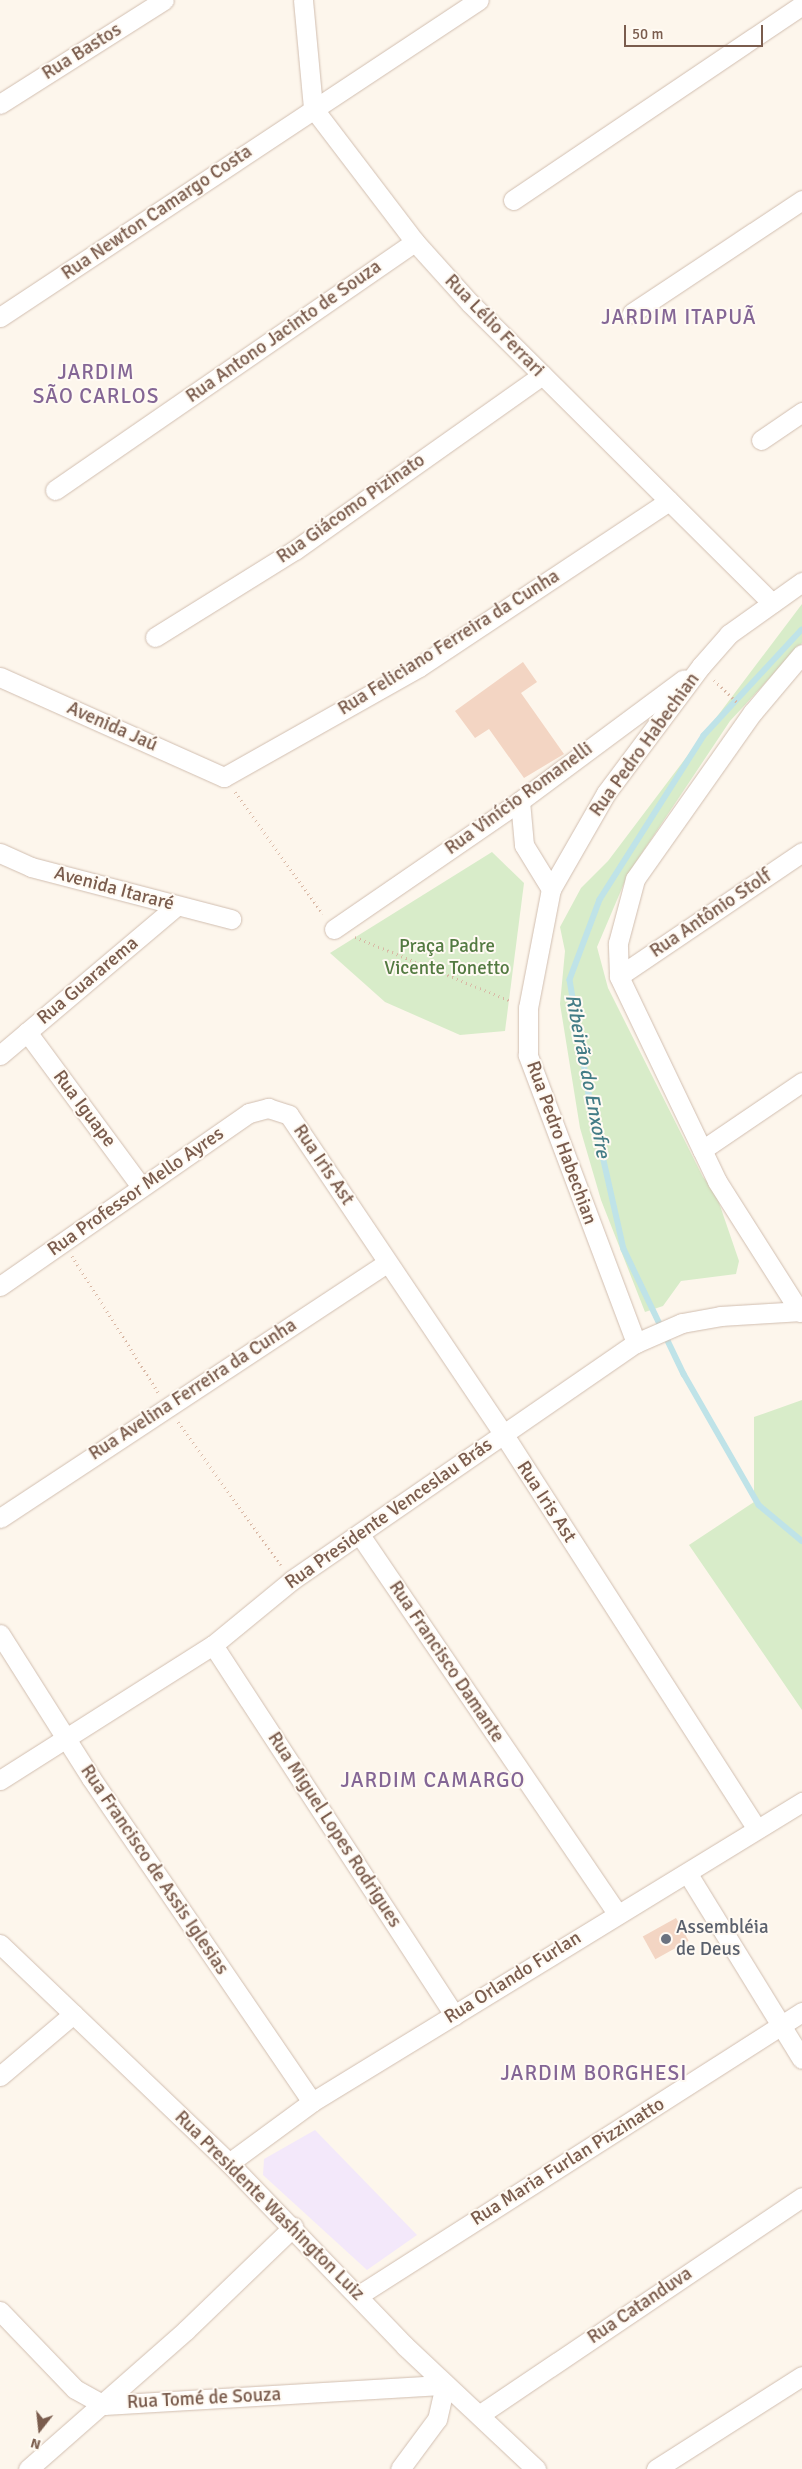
<!DOCTYPE html>
<html>
<head>
<meta charset="utf-8">
<style>
  body { margin:0 }
  #map { position:relative; width:802px; height:2469px; overflow:hidden; background:#fdf6ec; font-family:Signika,sans-serif }
  div>[style] { position:absolute }
  .education>* { inset:0; background:#f3e8fa }
  .green>* { inset:0; background:#d8ecc9 }
  .stream>* { height:5.5px; margin:-2.75px; padding:0 2.75px; transform-origin:2.75px; border-radius:2.75px; background:#bfe3e8 }
  .building>* { inset:0; background:#f3d5c3; transform-origin:0 0 }
  .path>* { height:3px; margin-top:-1.5px; transform-origin:0; background:repeating-linear-gradient(90deg,#d9b8a5 0 1px,transparent 0 5px) }
  .roads { filter:drop-shadow(0 0 1px #d1beb0) drop-shadow(0 0 1px #d1beb0) }
  .minor>* { height:19px; margin:-9.5px; padding:0 9.5px; transform-origin:9.5px; border-radius:9.5px; background:#fff }
  .dots>* { width:14px; height:14px; translate:-50% -50%; box-sizing:border-box; border:2px solid #fffaf3; border-radius:50% }
  span { translate:-50% -50%; white-space:nowrap; text-align:center; line-height:1.15; -webkit-text-stroke:4px #fffaf3; paint-order:stroke }
  .street-label { font-size:19px; color:#7a5c4d }
  .park-label { font-size:19px; color:#537a41 }
  .worship-label { font-size:19px; color:#5b616d }
  .left { translate:0 -50%; text-align:left }
  .water-label { font-size:20px; color:#437c86; font-style:italic }
  .quarter-label { font-size:21px; color:#846695; letter-spacing:1px }
  .north { position:absolute; left:15px; top:2404px; width:50px; height:50px; -webkit-text-stroke:4px #fffaf3; paint-order:stroke; rotate:196deg; font-size:14px; font-weight:700; line-height:20px; text-align:center; color:#7a5c4d }
  .north::after { content:''; display:block; margin:auto; width:18px; height:22px; background:#7a5c4d; clip-path:polygon(50% 0,100% 100%,50% 72%,0 100%) }
  .scale { position:absolute; left:624px; top:25px; width:139px; height:22px; box-sizing:border-box; border:2px solid #7a5c4d; border-top:0; padding-left:6px; font-size:15px; line-height:18px; white-space:nowrap; color:#7a5c4d; -webkit-text-stroke:4px #fffaf3; paint-order:stroke }
</style>
</head>
<body>
<div id="map">
  <div class="education">
    <i style="clip-path:polygon(315px 2130px,417px 2235px,367px 2270px,263px 2175px,264px 2159px)"></i>
  </div>
  <div class="green">
    <i style="clip-path:polygon(802px 604px,802px 643px,730px 721px,628px 874px,597px 947px,608px 988px,703px 1177px,715px 1191px,739px 1261px,736px 1274px,681px 1281px,663px 1306px,645px 1312px,601px 1200px,580px 1128px,560px 1004px,565px 951px,560px 927px,581px 888px,608px 861px)"></i>
    <i style="clip-path:polygon(492px 852px,524px 883px,505px 1031px,460px 1035px,385px 1002px,330px 953px)"></i>
    <i style="clip-path:polygon(802px 1400px,802px 1710px,689px 1545px,754px 1502px,754px 1417px)"></i>
  </div>
  <div class="stream">
    <i style="left:802px;top:630px;width:144px;rotate:132.8deg"></i>
    <i style="left:704px;top:736px;width:194px;rotate:122.4deg"></i>
    <i style="left:600px;top:900px;width:85px;rotate:110.6deg"></i>
    <i style="left:570px;top:980px;width:116px;rotate:80.5deg"></i>
    <i style="left:589px;top:1094px;width:159px;rotate:77.3deg"></i>
    <i style="left:624px;top:1249px;width:139px;rotate:64.4deg"></i>
    <i style="left:684px;top:1374px;width:151px;rotate:60.2deg"></i>
    <i style="left:759px;top:1505px;width:56px;rotate:39.9deg"></i>
  </div>
  <div class="building">
    <i style="clip-path:polygon(523px 662px,537px 682px,521px 693px,564px 754px,524px 778px,489px 729px,475px 738px,455px 711px)"></i>
    <i style="left:676px;top:1918px;width:26px;height:38px;rotate:61deg"></i>
  </div>
  <div class="path">
    <i style="left:714px;top:680px;width:33px;rotate:44deg"></i>
    <i style="left:235px;top:792px;width:150px;rotate:54.2deg"></i>
    <i style="left:355px;top:937px;width:169px;rotate:22.3deg"></i>
    <i style="left:72px;top:1256px;width:161px;rotate:57.7deg"></i>
    <i style="left:178px;top:1422px;width:176px;rotate:54.2deg"></i>
  </div>
  <div class="roads">
    <div class="minor">
      <i style="left:303px;top:0;width:108px;rotate:84.7deg"></i>
      <i style="left:313px;top:108px;width:168px;rotate:52.7deg"></i>
      <i style="left:415px;top:242px;width:82px;rotate:48deg"></i>
      <i style="left:470px;top:303px;width:426px;rotate:44.8deg"></i>
      <i style="left:0;top:104px;width:194px;rotate:-32.4deg"></i>
      <i style="left:513px;top:200px;width:349px;rotate:-34deg"></i>
      <i style="left:632px;top:313px;width:204px;rotate:-33.6deg"></i>
      <i style="left:0;top:317px;width:574px;rotate:-33.5deg"></i>
      <i style="left:761px;top:440px;width:50px;rotate:-34.3deg"></i>
      <i style="left:55px;top:490px;width:437px;rotate:-34.6deg"></i>
      <i style="left:155px;top:637px;width:165px;rotate:-31.9deg"></i>
      <i style="left:295px;top:550px;width:303px;rotate:-35.3deg"></i>
      <i style="left:0;top:677px;width:245px;rotate:24.1deg"></i>
      <i style="left:224px;top:777px;width:224px;rotate:-29.4deg"></i>
      <i style="left:419px;top:667px;width:300px;rotate:-33.6deg"></i>
      <i style="left:520px;top:801px;width:44px;rotate:84.8deg"></i>
      <i style="left:524px;top:845px;width:52px;rotate:58.5deg"></i>
      <i style="left:0;top:853px;width:34px;rotate:24deg"></i>
      <i style="left:31px;top:867px;width:207px;rotate:14.6deg"></i>
      <i style="left:334px;top:929px;width:226px;rotate:-34.5deg"></i>
      <i style="left:520px;top:801px;width:204px;rotate:-36.6deg"></i>
      <i style="left:619px;top:976px;width:221px;rotate:-34.1deg"></i>
      <i style="left:27px;top:1032px;width:190px;rotate:53.6deg"></i>
      <i style="left:0;top:1055px;width:229px;rotate:-40.2deg"></i>
      <i style="left:702px;top:1150px;width:121px;rotate:-34.2deg"></i>
      <i style="left:0;top:1286px;width:303px;rotate:-34.8deg"></i>
      <i style="left:249px;top:1113px;width:20px;rotate:-15deg"></i>
      <i style="left:268px;top:1108px;width:22px;rotate:18deg"></i>
      <i style="left:289px;top:1115px;width:386px;rotate:56.1deg"></i>
      <i style="left:504px;top:1435px;width:468px;rotate:57.3deg"></i>
      <i style="left:800px;top:1312px;width:155px;rotate:-122.4deg"></i>
      <i style="left:717px;top:1181px;width:227px;rotate:-115.6deg"></i>
      <i style="left:619px;top:976px;width:33px;rotate:-92deg"></i>
      <i style="left:618px;top:943px;width:66px;rotate:-75.1deg"></i>
      <i style="left:635px;top:879px;width:204px;rotate:-54.8deg"></i>
      <i style="left:753px;top:712px;width:76px;rotate:-49.8deg"></i>
      <i style="left:636px;top:1343px;width:308px;rotate:-110.6deg"></i>
      <i style="left:528px;top:1055px;width:47px;rotate:-90deg"></i>
      <i style="left:528px;top:1008px;width:121px;rotate:-79.1deg"></i>
      <i style="left:551px;top:889px;width:111px;rotate:-60.2deg"></i>
      <i style="left:606px;top:793px;width:159px;rotate:-53.2deg"></i>
      <i style="left:701px;top:666px;width:43px;rotate:-48.8deg"></i>
      <i style="left:729px;top:634px;width:90px;rotate:-35.5deg"></i>
      <i style="left:0;top:1518px;width:463px;rotate:-33.4deg"></i>
      <i style="left:360px;top:1535px;width:457px;rotate:55.8deg"></i>
      <i style="left:0;top:1634px;width:170px;rotate:57.7deg"></i>
      <i style="left:91px;top:1778px;width:392px;rotate:55.7deg"></i>
      <i style="left:213px;top:1645px;width:442px;rotate:56.9deg"></i>
      <i style="left:0;top:1780px;width:252px;rotate:-32.4deg"></i>
      <i style="left:213px;top:1645px;width:102px;rotate:-39.4deg"></i>
      <i style="left:292px;top:1580px;width:418px;rotate:-34.6deg"></i>
      <i style="left:636px;top:1343px;width:50px;rotate:-23.5deg"></i>
      <i style="left:682px;top:1323px;width:39px;rotate:-10deg"></i>
      <i style="left:720px;top:1316px;width:82px;rotate:-3.5deg"></i>
      <i style="left:688px;top:1874px;width:217px;rotate:58.4deg"></i>
      <i style="left:0;top:1944px;width:317px;rotate:43.7deg"></i>
      <i style="left:229px;top:2163px;width:254px;rotate:46.1deg"></i>
      <i style="left:405px;top:2346px;width:180px;rotate:43.2deg"></i>
      <i style="left:0;top:2076px;width:96px;rotate:-40.3deg"></i>
      <i style="left:229px;top:2163px;width:103px;rotate:-36.3deg"></i>
      <i style="left:312px;top:2102px;width:575px;rotate:-31.48deg"></i>
      <i style="left:359px;top:2295px;width:526px;rotate:-32.57deg"></i>
      <i style="left:0;top:2311px;width:108px;rotate:46.1deg"></i>
      <i style="left:75px;top:2389px;width:33px;rotate:29deg"></i>
      <i style="left:104px;top:2405px;width:342px;rotate:-3.4deg"></i>
      <i style="left:445px;top:2385px;width:35px;rotate:103deg"></i>
      <i style="left:437px;top:2419px;width:62px;rotate:126.5deg"></i>
      <i style="left:479px;top:2415px;width:390px;rotate:-34deg"></i>
      <i style="left:28px;top:2469px;width:210px;rotate:-41.3deg"></i>
      <i style="left:186px;top:2330px;width:149px;rotate:-43.9deg"></i>
      <i style="left:656px;top:2469px;width:173px;rotate:-32.5deg"></i>
    </div>
  </div>
  <div class="dots">
    <i style="left:666px;top:1939px;background:#6b7280"></i>
  </div>
  <div class="street-label">
    <span style="left:82px;top:52px;rotate:-32deg">Rua Bastos</span>
    <span style="left:157px;top:213px;rotate:-34deg">Rua Newton Camargo Costa</span>
    <span style="left:494px;top:326px;rotate:46deg">Rua Lélio Ferrari</span>
    <span style="left:284px;top:332px;rotate:-35deg">Rua Antono Jacinto de Souza</span>
    <span style="left:351px;top:509px;rotate:-35deg">Rua Giácomo Pizinato</span>
    <span style="left:449px;top:643px;rotate:-32deg">Rua Feliciano Ferreira da Cunha</span>
    <span style="left:112px;top:727px;rotate:24deg">Avenida Jaú</span>
    <span style="left:645px;top:745px;rotate:-54deg">Rua Pedro Habechian</span>
    <span style="left:519px;top:799px;rotate:-36deg">Rua Vinício Romanelli</span>
    <span style="left:114px;top:889px;rotate:15deg">Avenida Itararé</span>
    <span style="left:711px;top:914px;rotate:-34deg">Rua Antônio Stolf</span>
    <span style="left:88px;top:981px;rotate:-40deg">Rua Guararema</span>
    <span style="left:84px;top:1109px;rotate:53deg">Rua Iguape</span>
    <span style="left:561px;top:1143px;rotate:70deg">Rua Pedro Habechian</span>
    <span style="left:323px;top:1165px;rotate:56deg">Rua Iris Ast</span>
    <span style="left:136px;top:1192px;rotate:-35deg">Rua Professor Mello Ayres</span>
    <span style="left:193px;top:1390px;rotate:-33deg">Rua Avelina Ferreira da Cunha</span>
    <span style="left:546px;top:1502px;rotate:57deg">Rua Iris Ast</span>
    <span style="left:389px;top:1514px;rotate:-35deg">Rua Presidente Venceslau Brás</span>
    <span style="left:446px;top:1662px;rotate:56deg">Rua Francisco Damante</span>
    <span style="left:334px;top:1830px;rotate:57deg">Rua Miguel Lopes Rodrigues</span>
    <span style="left:154px;top:1870px;rotate:56deg">Rua Francisco de Assis Iglesias</span>
    <span style="left:513px;top:1978px;rotate:-32deg">Rua Orlando Furlan</span>
    <span style="left:568px;top:2162px;rotate:-32deg">Rua Maria Furlan Pizzinatto</span>
    <span style="left:269px;top:2206px;rotate:45deg">Rua Presidente Washington Luiz</span>
    <span style="left:640px;top:2306px;rotate:-34deg">Rua Catanduva</span>
    <span style="left:204px;top:2399px;rotate:-3deg">Rua Tomé de Souza</span>
  </div>
  <div class="park-label">
    <span style="left:447px;top:958px">Praça Padre<br>Vicente Tonetto</span>
  </div>
  <div class="worship-label">
    <span class="left" style="left:676px;top:1939px">Assembléia<br>de Deus</span>
  </div>
  <div class="water-label">
    <span style="left:588px;top:1076px;rotate:79deg">Ribeirão do Enxofre</span>
  </div>
  <div class="quarter-label">
    <span style="left:679px;top:317px">JARDIM ITAPUÃ</span>
    <span style="left:96px;top:384px">JARDIM<br>SÃO CARLOS</span>
    <span style="left:433px;top:1780px">JARDIM CAMARGO</span>
    <span style="left:594px;top:2073px">JARDIM BORGHESI</span>
  </div>
  <div class="north">N</div>
  <div class="scale">50 m</div>
</div>
</body>
</html>
